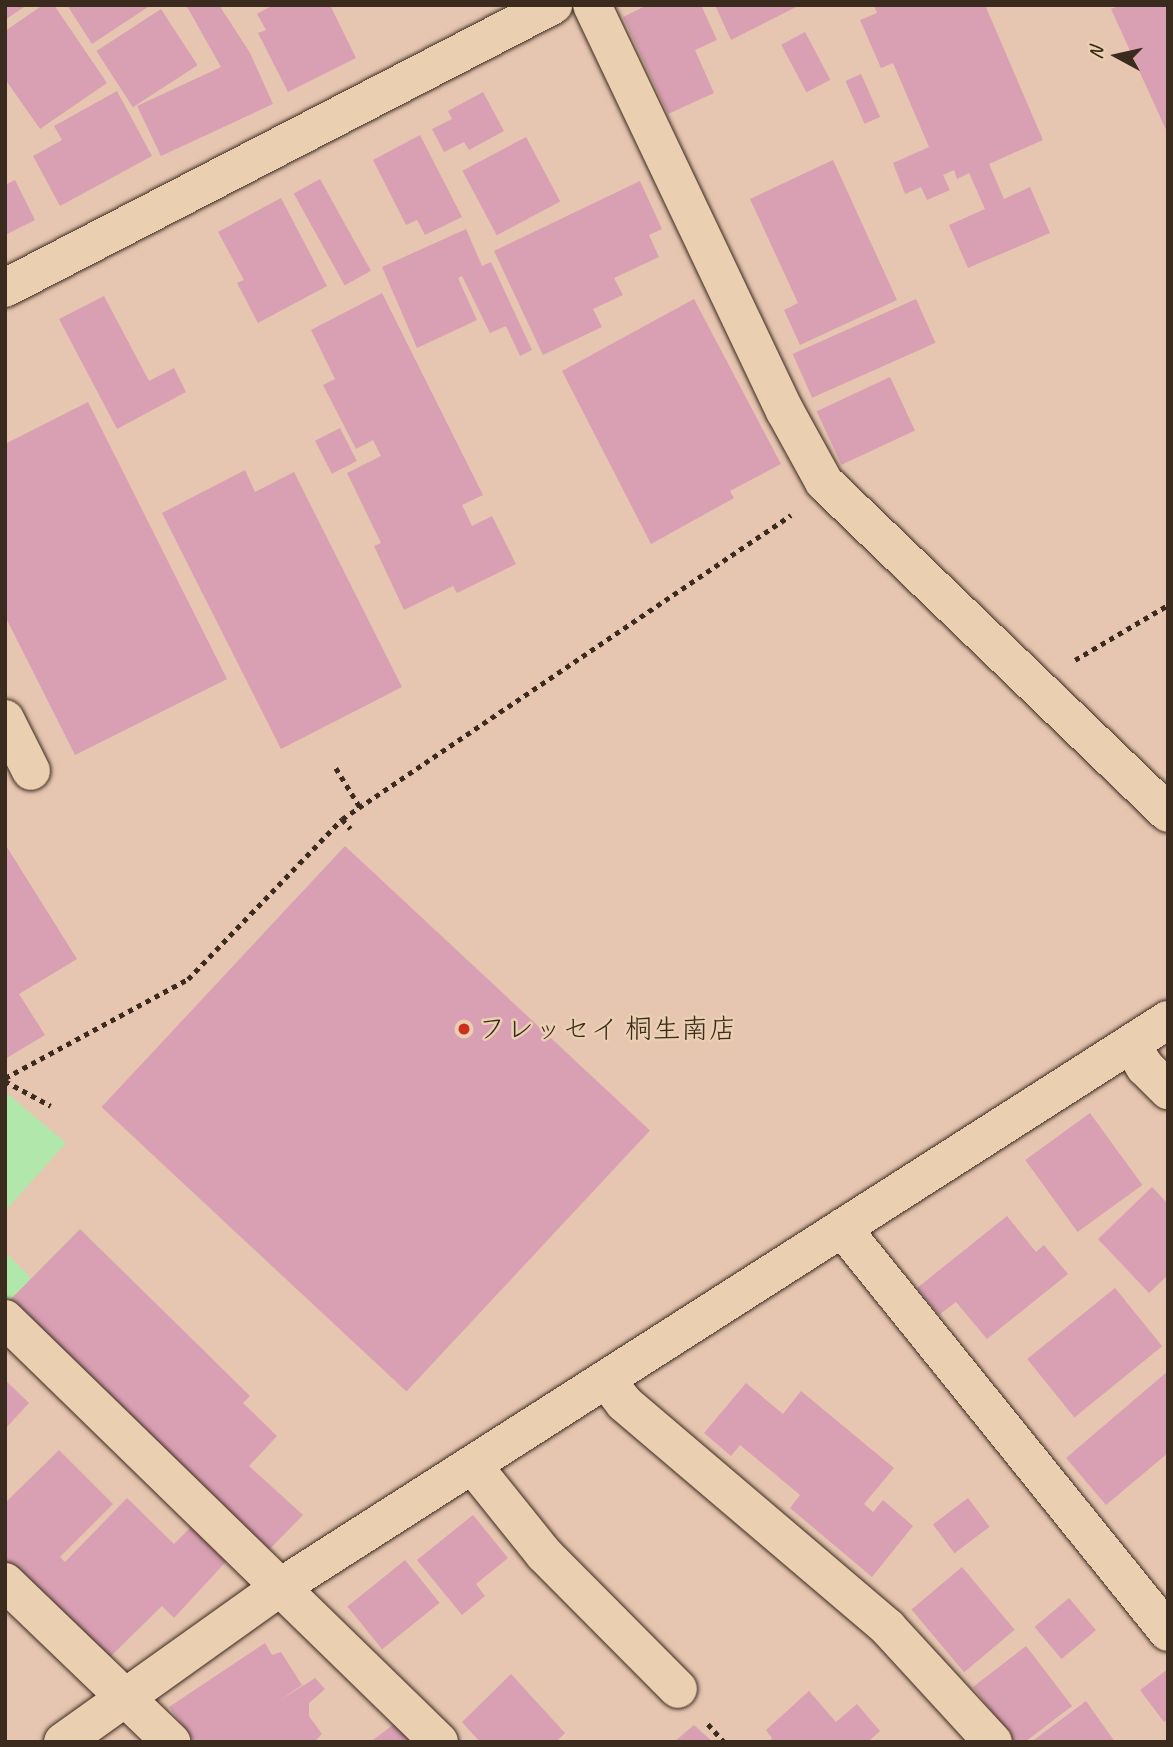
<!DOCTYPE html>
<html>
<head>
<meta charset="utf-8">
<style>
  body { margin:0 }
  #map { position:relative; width:1173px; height:1747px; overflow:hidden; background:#e6c6b1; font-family:Caveat,"Klee One",sans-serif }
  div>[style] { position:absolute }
  .green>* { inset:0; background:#b1e7aa }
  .building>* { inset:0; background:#d8a0b2; transform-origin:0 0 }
  .path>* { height:4.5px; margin-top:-2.25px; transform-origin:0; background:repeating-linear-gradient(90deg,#3b2a1e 0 5px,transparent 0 10px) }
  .roads { filter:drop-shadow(0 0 2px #3b2a1e) drop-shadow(0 0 2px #3b2a1e) }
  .minor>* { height:38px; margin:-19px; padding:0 19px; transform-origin:19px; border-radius:19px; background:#eacfb1 }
  .dots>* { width:19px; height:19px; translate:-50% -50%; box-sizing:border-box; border:4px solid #eacfb1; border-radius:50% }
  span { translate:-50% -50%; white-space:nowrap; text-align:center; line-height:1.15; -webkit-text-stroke:5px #eacfb1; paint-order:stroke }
  .poi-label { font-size:28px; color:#3b2a1e }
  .left { translate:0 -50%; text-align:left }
  .frame { position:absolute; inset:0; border:7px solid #3b2a1e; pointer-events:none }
  .north { position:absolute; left:1082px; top:21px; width:70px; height:70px; -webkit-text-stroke:5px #eacfb1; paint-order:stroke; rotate:278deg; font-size:19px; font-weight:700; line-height:28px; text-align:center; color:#3b2a1e }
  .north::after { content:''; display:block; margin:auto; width:24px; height:32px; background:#3b2a1e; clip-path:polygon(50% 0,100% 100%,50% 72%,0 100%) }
</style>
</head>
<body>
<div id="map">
  <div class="green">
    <i style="clip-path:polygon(8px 1094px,66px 1143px,5px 1211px,5px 1095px)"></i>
    <i style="clip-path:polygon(5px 1252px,32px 1279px,5px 1304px)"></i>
  </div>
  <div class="building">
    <i style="clip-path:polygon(5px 5px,27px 5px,5px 20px)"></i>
    <i style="clip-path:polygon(43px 5px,54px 5px,107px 83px,40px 129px,5px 79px,5px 31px)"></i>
    <i style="clip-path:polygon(67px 5px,151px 5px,92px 44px)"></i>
    <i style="clip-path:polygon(186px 5px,219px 5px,250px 53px,273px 104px,161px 156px,137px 106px,221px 67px)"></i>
    <i style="clip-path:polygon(273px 5px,330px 5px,356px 58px,288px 92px,258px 33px,266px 30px,257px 14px)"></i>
    <i style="clip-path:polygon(647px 5px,701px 5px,717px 40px,695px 50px,714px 93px,668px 114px,623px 17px)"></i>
    <i style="clip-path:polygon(715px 5px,795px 5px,796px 7px,731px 40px)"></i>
    <i style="clip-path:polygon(874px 5px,985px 5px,1043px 140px,989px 164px,1004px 199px,1030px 187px,1050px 233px,968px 268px,949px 225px,985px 209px,969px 173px,957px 179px,954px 170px,943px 175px,950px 190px,927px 200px,921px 187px,905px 194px,893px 163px,929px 147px,893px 63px,881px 68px,860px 20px,877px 13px)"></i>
    <i style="clip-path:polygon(1120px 5px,1168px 5px,1168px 134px,1111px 9px)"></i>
    <i style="left:161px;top:9px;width:67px;height:77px;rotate:57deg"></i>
    <i style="left:805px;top:32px;width:54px;height:27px;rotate:62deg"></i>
    <i style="left:861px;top:74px;width:47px;height:17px;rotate:66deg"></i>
    <i style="clip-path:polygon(117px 91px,152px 156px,60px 206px,33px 156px,62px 140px,54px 126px)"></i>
    <i style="clip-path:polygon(483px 92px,504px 131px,469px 150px,464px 142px,444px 152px,432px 129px,452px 119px,448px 111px)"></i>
    <i style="clip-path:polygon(420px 135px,462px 217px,425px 235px,417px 220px,406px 225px,373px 160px)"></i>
    <i style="left:526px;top:137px;width:73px;height:72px;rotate:62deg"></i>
    <i style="clip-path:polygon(833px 160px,897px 300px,800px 345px,784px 310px,798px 303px,750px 199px)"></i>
    <i style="left:320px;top:179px;width:105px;height:30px;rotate:61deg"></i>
    <i style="clip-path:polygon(15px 180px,35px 220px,5px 235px,5px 185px)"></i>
    <i style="clip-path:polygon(640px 181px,662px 229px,649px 235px,659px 257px,614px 278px,623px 295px,593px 309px,602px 327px,543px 355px,494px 251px)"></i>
    <i style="clip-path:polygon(281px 198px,327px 286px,258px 323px,237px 283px,244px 280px,218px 232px)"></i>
    <i style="clip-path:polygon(466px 229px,482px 266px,491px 262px,532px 350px,520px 356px,506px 326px,490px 333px,462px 276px,458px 278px,477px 320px,417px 348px,382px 267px)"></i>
    <i style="clip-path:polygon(382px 293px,483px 495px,462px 505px,472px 526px,492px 516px,516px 564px,457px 593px,453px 586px,404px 610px,374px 546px,381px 543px,347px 473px,381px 456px,373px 440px,356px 449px,323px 385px,335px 379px,311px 330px)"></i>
    <i style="clip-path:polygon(104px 296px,149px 381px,174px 368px,186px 392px,117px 429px,59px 319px)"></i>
    <i style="clip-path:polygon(694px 299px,781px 464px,730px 491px,734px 498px,651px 544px,562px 371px)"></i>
    <i style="left:916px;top:299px;width:48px;height:135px;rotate:66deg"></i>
    <i style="left:890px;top:377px;width:59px;height:81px;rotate:65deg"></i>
    <i style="clip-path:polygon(88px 402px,227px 679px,75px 755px,5px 616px,5px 444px)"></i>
    <i style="left:340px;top:428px;width:37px;height:28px;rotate:63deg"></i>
    <i style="clip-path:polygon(245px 470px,255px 492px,294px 472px,402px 687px,281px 749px,162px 513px)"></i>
    <i style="clip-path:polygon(5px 844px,77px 959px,19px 994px,45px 1035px,5px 1059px)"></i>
    <i style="left:345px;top:846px;width:417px;height:357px;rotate:43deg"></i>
    <i style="left:1090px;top:1113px;width:89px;height:80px;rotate:54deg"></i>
    <i style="clip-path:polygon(1152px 1187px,1168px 1204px,1168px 1275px,1149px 1293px,1098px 1239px)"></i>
    <i style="clip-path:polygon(1007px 1216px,1036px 1252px,1044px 1245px,1068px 1274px,987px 1339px,956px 1302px,939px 1315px,917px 1288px)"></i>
    <i style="clip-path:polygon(80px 1229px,250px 1396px,243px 1403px,277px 1436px,249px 1466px,303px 1515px,262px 1557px,214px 1501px,10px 1300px)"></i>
    <i style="left:1115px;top:1288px;width:75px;height:113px;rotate:51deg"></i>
    <i style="clip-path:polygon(1168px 1371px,1168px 1453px,1106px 1505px,1066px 1458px)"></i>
    <i style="clip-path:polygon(5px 1380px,29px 1403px,5px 1429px)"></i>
    <i style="clip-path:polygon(746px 1383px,783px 1414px,801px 1391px,894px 1468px,864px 1504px,873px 1512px,883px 1500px,913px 1526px,872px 1577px,790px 1508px,800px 1495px,740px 1445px,731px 1456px,704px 1433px)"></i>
    <i style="clip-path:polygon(59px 1450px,113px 1504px,60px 1557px,65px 1562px,127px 1498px,174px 1544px,196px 1522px,233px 1554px,174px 1618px,162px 1606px,106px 1661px,5px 1564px,5px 1503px)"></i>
    <i style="left:968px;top:1498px;width:36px;height:44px;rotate:53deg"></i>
    <i style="clip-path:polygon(473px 1515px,508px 1558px,476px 1584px,485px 1596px,462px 1615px,417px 1560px)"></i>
    <i style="left:405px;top:1560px;width:55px;height:74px;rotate:51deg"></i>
    <i style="left:962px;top:1567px;width:82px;height:66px;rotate:50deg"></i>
    <i style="left:1069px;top:1598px;width:42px;height:45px;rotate:50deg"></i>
    <i style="clip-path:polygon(265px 1643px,272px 1655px,281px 1652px,302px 1685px,279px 1701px,315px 1678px,325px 1689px,309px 1703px,309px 1716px,322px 1734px,314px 1742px,195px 1742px,169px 1707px)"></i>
    <i style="clip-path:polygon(1026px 1646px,1072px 1706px,1025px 1742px,1015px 1742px,973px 1687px)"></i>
    <i style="clip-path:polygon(1168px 1669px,1168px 1719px,1164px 1722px,1140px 1690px)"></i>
    <i style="clip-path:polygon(511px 1674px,565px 1733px,556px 1742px,480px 1742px,462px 1722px)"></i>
    <i style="clip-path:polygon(809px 1691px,836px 1722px,857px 1704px,880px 1731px,868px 1742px,768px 1742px,772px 1738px,766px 1730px)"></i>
    <i style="clip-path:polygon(1086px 1701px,1115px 1742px,1031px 1742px)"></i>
    <i style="clip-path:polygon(397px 1722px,411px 1742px,370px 1742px)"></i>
    <i style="clip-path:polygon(694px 1725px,713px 1742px,674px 1742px)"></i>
  </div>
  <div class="path">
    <i style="left:1075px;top:660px;width:108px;rotate:-30.6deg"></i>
    <i style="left:336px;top:768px;width:46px;rotate:58.4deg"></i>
    <i style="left:342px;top:819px;width:13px;rotate:48deg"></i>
    <i style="left:5px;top:1078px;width:208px;rotate:-28.4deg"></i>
    <i style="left:188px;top:979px;width:222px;rotate:-46.1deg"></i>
    <i style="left:342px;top:819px;width:542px;rotate:-34.1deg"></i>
    <i style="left:5px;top:1081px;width:52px;rotate:28.5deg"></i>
    <i style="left:708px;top:1724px;width:24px;rotate:48deg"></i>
  </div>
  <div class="roads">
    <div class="minor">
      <i style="left:592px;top:5px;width:450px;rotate:64.6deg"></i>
      <i style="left:785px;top:411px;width:81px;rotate:61.2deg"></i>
      <i style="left:824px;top:482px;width:477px;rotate:43.9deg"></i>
      <i style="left:5px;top:288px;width:617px;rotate:-27.31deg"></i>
      <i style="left:5px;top:719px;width:58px;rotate:63.4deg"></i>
      <i style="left:1131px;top:1044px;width:27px;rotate:59deg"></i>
      <i style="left:1145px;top:1067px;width:33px;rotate:45deg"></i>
      <i style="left:842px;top:1228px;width:519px;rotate:51.1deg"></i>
      <i style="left:5px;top:1319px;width:606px;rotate:44.26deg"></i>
      <i style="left:607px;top:1381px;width:28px;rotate:52deg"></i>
      <i style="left:624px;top:1403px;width:347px;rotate:40.4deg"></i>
      <i style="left:888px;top:1628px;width:155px;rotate:47.4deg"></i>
      <i style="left:474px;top:1467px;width:112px;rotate:51.2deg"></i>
      <i style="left:544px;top:1554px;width:190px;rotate:45.2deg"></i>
      <i style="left:5px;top:1582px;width:231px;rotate:43.9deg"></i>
      <i style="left:63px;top:1742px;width:265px;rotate:-35.5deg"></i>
      <i style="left:279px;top:1588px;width:1055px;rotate:-32.58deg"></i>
    </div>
  </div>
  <div class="dots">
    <i style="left:464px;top:1029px;background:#c8321e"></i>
  </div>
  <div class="poi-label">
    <span class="left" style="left:478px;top:1029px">フレッセイ 桐生南店</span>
  </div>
  <div class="frame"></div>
  <div class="north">N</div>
</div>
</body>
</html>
